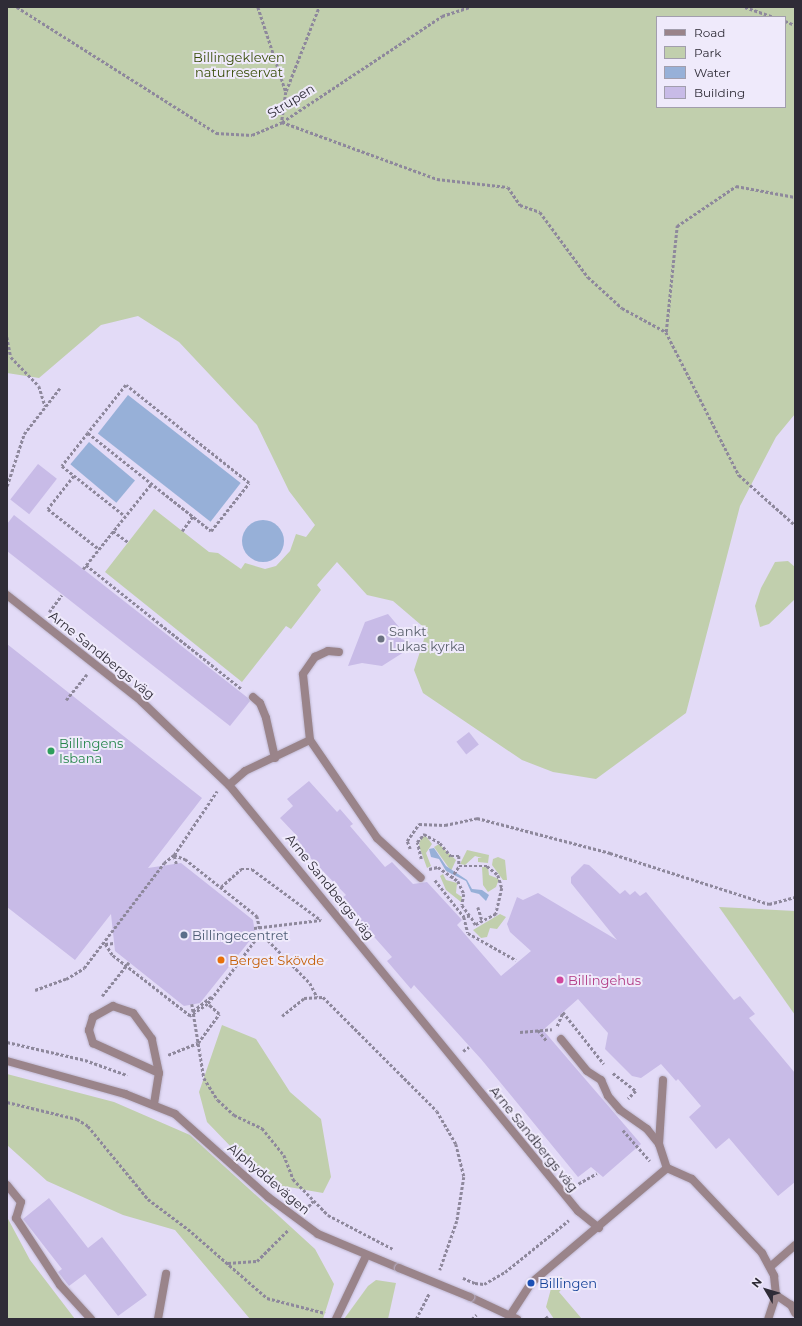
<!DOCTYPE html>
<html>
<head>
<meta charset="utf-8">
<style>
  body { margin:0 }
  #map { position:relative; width:802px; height:1326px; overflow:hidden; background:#e3dbf7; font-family:Montserrat,sans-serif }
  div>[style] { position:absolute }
  .green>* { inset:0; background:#c1cfad }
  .water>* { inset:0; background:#97b0d8; transform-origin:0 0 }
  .round { border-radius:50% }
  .building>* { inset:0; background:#c8bbe7; transform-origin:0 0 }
  .path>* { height:2.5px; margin-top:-1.25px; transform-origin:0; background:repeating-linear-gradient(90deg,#8e889c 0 3px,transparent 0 5px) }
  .roads { filter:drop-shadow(0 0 1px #bfb8d1) drop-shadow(0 0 1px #bfb8d1) }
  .lane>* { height:8px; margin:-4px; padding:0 4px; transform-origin:4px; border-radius:4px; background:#9a848a }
  .street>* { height:8px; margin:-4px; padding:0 4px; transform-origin:4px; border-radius:4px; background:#9a848a }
  .path-bridge>* { height:2.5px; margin-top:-1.25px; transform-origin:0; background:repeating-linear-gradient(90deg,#8e889c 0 3px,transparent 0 5px) }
  .bridges { filter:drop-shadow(0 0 1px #bfb8d1) drop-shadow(0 0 1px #bfb8d1) }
  .street-bridge>* { height:8px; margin:-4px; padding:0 4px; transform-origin:4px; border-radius:4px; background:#9a848a }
  .dots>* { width:11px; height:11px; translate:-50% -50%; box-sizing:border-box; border:2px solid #efeafb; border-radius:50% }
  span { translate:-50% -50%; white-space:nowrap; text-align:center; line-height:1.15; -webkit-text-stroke:4px #efeafb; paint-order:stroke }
  .park-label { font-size:13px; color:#394e09 }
  .street-label { font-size:13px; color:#2f2c37 }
  .worship-label { font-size:13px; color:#5b616d }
  .left { translate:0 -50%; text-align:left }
  .leisure-label { font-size:13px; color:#27864d }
  .service-label { font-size:13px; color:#4e5e75 }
  .food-label { font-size:13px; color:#c56008 }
  .hotel-label { font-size:13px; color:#b23c85 }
  .transit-label { font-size:13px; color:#164399 }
  .frame { position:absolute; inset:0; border:8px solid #2f2c37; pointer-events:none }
  .legend { position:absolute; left:656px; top:16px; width:130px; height:92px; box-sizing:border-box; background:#efeafb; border:1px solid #a29ead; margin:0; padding:5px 7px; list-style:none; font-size:12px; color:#2f2c37 }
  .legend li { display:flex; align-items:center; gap:8px; height:20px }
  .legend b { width:20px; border:1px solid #a29ead }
  .north { position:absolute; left:746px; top:1270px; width:40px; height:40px; -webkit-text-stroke:3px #efeafb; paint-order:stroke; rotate:308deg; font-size:11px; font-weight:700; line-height:16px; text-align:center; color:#2f2c37 }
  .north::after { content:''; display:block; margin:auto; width:14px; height:18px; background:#2f2c37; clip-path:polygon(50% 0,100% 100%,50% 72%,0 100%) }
</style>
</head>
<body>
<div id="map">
  <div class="green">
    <i style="clip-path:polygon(evenodd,7px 7px,795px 7px,795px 414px,776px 437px,740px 506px,686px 713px,596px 779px,553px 772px,522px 760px,423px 693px,414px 670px,427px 630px,393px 601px,367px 595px,337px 562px,317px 585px,321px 590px,291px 629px,286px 626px,242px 682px,105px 572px,154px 509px,209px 552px,218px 553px,241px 569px,245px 563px,265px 569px,276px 566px,290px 551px,296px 534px,306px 537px,315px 525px,289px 491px,257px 425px,179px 342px,138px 316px,101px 325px,39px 378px,7px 373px,7px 7px,657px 17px,785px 17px,785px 107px,657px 107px,657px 17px)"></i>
    <i style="clip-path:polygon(788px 561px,795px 567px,795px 599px,769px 624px,760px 627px,755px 606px,761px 588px,775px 562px)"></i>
    <i style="clip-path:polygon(426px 836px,432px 844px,426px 853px,431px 866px,427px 868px,419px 846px,421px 837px)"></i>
    <i style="clip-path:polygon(439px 844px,456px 860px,451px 871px,434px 847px)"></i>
    <i style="clip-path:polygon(467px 850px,489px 855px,488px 863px,478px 862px,478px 858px,482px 858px,475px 856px,465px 865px,460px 864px)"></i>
    <i style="clip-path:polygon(498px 857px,505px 860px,507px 880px,503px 880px,492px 865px,493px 859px)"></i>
    <i style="clip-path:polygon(482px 867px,488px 867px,489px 875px,499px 879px,496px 887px,488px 892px,483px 885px)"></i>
    <i style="clip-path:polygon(443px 874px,446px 880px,457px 883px,456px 893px,462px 897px,461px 902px,446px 890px,440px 876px)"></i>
    <i style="clip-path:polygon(719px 907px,795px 911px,795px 1015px)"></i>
    <i style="clip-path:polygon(500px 914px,506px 917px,497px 929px,490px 928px,487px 937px,481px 938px,473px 930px)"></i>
    <i style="clip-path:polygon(222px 1025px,256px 1039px,290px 1092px,321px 1119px,331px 1177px,323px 1193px,266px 1183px,207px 1122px,199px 1092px)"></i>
    <i style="clip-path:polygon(7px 1074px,114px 1102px,190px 1135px,315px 1249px,334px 1284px,323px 1319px,250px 1319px,175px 1230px,123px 1215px,47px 1181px,7px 1145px)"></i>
    <i style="clip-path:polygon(7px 1200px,7px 1217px,30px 1260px,75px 1319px,7px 1319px)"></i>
    <i style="clip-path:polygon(562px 1277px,568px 1282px,559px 1292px,582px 1319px,554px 1319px,546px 1307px,552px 1285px)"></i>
    <i style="clip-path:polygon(376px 1280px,396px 1283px,388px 1319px,344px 1319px,368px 1286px)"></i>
  </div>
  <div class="water">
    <i style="left:128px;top:395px;width:143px;height:49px;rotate:38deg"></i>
    <i style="left:89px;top:442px;width:60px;height:29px;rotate:40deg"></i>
    <i class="round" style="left:242px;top:520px;width:42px;height:42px"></i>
    <i style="clip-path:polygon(434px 848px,446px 866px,467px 880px,472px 889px,482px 890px,489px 895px,486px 901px,479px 894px,471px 892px,466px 881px,446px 871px,439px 859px,431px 857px,429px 849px)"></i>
  </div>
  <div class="building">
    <i style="left:38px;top:464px;width:24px;height:45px;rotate:38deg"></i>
    <i style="clip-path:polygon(14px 515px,248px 698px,250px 701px,230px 726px,7px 551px,7px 524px)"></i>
    <i style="clip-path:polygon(388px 614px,399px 627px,401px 639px,411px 642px,404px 652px,382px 666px,362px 663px,348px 666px,365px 622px)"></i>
    <i style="clip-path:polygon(7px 644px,202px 798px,148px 868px,181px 863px,253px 920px,255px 934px,200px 1003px,184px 1006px,115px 951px,111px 914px,75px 960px,7px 907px)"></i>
    <i style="left:469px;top:732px;width:16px;height:16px;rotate:52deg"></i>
    <i style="clip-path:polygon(309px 781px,337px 812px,340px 809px,353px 824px,350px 826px,385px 867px,392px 862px,413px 884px,427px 882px,462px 920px,457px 925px,501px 976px,531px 951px,510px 932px,507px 924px,517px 897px,523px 900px,538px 893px,617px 940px,571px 883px,571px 877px,584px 864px,589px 865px,620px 894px,625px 890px,630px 895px,635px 891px,640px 896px,646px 892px,734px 1000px,740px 996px,755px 1014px,749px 1018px,795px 1073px,795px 1182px,778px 1196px,729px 1138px,716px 1149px,689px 1117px,701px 1106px,678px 1079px,676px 1081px,661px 1064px,641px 1078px,632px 1076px,605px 1049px,608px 1033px,578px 999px,543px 1030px,641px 1144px,603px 1177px,591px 1167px,578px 1177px,481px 1059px,414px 985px,411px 989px,387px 961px,392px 957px,352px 912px,347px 915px,336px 902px,346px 895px,293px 840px,297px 836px,280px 818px,293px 806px,287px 799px)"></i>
    <i style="clip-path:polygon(49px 1198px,88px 1248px,102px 1237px,147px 1295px,118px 1316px,85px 1274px,69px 1286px,58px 1272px,62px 1269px,23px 1219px)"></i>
  </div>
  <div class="path">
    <i style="left:17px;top:7px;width:236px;rotate:32.3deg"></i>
    <i style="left:216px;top:133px;width:36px;rotate:3deg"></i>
    <i style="left:252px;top:135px;width:33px;rotate:-23deg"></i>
    <i style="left:282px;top:122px;width:192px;rotate:-33.5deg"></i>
    <i style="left:442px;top:16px;width:29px;rotate:-18deg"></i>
    <i style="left:258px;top:7px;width:89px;rotate:71.8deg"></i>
    <i style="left:286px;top:92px;width:30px;rotate:98deg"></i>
    <i style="left:282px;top:122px;width:165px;rotate:20.2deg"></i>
    <i style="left:437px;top:179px;width:71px;rotate:6.4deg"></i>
    <i style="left:508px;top:187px;width:22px;rotate:56deg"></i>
    <i style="left:520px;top:205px;width:21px;rotate:19deg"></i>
    <i style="left:540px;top:212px;width:81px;rotate:53.6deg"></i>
    <i style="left:588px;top:277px;width:46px;rotate:42.4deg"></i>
    <i style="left:622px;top:308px;width:50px;rotate:28.6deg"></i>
    <i style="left:666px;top:332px;width:161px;rotate:63deg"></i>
    <i style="left:739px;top:475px;width:75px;rotate:41.8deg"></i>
    <i style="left:745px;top:7px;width:31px;rotate:19deg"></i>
    <i style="left:785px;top:21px;width:11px;rotate:22deg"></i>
    <i style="left:286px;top:91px;width:90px;rotate:-68.6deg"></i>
    <i style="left:666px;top:332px;width:107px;rotate:-84.1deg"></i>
    <i style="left:677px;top:226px;width:71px;rotate:-34.1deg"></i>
    <i style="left:736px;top:186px;width:60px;rotate:10.6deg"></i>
    <i style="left:7px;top:337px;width:20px;rotate:79deg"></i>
    <i style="left:11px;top:357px;width:40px;rotate:46deg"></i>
    <i style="left:39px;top:386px;width:21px;rotate:73deg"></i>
    <i style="left:88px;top:433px;width:157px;rotate:38.5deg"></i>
    <i style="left:211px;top:531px;width:61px;rotate:-51.6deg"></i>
    <i style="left:249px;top:483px;width:157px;rotate:-141.5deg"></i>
    <i style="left:126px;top:385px;width:61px;rotate:128.4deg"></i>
    <i style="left:88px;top:433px;width:42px;rotate:128.2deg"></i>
    <i style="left:62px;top:466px;width:80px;rotate:38.4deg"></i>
    <i style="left:74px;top:476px;width:42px;rotate:128.2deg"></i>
    <i style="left:48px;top:509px;width:65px;rotate:38.1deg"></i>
    <i style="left:7px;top:486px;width:55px;rotate:-71.9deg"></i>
    <i style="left:24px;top:434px;width:58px;rotate:-52deg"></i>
    <i style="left:113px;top:531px;width:19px;rotate:36deg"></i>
    <i style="left:182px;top:531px;width:19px;rotate:-54deg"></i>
    <i style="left:86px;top:565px;width:199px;rotate:38.5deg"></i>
    <i style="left:83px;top:569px;width:110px;rotate:-51.3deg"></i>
    <i style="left:49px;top:612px;width:21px;rotate:-53deg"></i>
    <i style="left:66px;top:700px;width:33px;rotate:-51deg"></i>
    <i style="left:410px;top:849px;width:9px;rotate:-111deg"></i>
    <i style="left:407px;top:841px;width:21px;rotate:-55deg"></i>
    <i style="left:419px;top:824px;width:26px;rotate:2deg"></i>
    <i style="left:445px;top:825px;width:33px;rotate:-12deg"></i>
    <i style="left:477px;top:818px;width:138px;rotate:14.7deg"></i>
    <i style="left:610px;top:853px;width:167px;rotate:17.8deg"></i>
    <i style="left:769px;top:904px;width:27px;rotate:-15deg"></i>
    <i style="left:421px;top:859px;width:17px;rotate:-103deg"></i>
    <i style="left:417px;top:842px;width:11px;rotate:-49deg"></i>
    <i style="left:424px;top:834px;width:18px;rotate:29deg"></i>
    <i style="left:440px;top:843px;width:17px;rotate:50deg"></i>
    <i style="left:451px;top:856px;width:8px"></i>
    <i style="left:459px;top:856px;width:10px;rotate:90deg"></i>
    <i style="left:459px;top:866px;width:28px"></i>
    <i style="left:487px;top:866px;width:14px;rotate:39deg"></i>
    <i style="left:498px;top:875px;width:14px;rotate:73deg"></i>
    <i style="left:502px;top:888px;width:27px;rotate:103deg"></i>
    <i style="left:496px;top:914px;width:24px;rotate:152deg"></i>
    <i style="left:475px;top:925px;width:10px;rotate:-119deg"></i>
    <i style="left:176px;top:864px;width:9px;rotate:-103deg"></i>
    <i style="left:174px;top:855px;width:77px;rotate:-56.1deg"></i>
    <i style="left:429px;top:869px;width:9px;rotate:-13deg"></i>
    <i style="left:438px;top:867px;width:24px;rotate:35deg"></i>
    <i style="left:458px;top:881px;width:14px;rotate:65deg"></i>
    <i style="left:464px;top:894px;width:11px;rotate:100deg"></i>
    <i style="left:462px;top:905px;width:14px;rotate:54deg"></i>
    <i style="left:470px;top:916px;width:6px;rotate:171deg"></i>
    <i style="left:451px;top:878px;width:14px;rotate:-56deg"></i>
    <i style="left:435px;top:880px;width:47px;rotate:51.9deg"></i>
    <i style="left:464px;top:917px;width:16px;rotate:76deg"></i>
    <i style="left:468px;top:933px;width:55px;rotate:29.4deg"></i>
    <i style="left:221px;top:887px;width:27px;rotate:-42deg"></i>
    <i style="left:241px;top:869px;width:11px"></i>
    <i style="left:252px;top:869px;width:86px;rotate:36.5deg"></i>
    <i style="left:478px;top:907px;width:14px;rotate:73deg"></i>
    <i style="left:254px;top:928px;width:67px;rotate:-6.8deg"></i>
    <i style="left:261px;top:933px;width:70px;rotate:45.6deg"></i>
    <i style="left:310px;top:983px;width:16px;rotate:63deg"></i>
    <i style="left:105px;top:944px;width:9px;rotate:-6deg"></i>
    <i style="left:35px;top:990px;width:33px;rotate:-20deg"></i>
    <i style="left:66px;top:979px;width:21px;rotate:-31deg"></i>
    <i style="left:84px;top:968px;width:132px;rotate:-52.7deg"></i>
    <i style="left:164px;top:863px;width:13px;rotate:-39deg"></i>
    <i style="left:174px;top:855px;width:12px;rotate:20deg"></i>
    <i style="left:185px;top:859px;width:92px;rotate:38.4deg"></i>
    <i style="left:257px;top:916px;width:17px;rotate:77deg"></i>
    <i style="left:261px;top:933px;width:89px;rotate:126.7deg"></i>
    <i style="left:208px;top:1004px;width:22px;rotate:146deg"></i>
    <i style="left:190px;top:1016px;width:99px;rotate:-142deg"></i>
    <i style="left:112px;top:955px;width:13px;rotate:-122deg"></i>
    <i style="left:102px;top:996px;width:43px;rotate:-51.5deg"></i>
    <i style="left:192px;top:1004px;width:75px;rotate:80.8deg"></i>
    <i style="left:204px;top:1078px;width:26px;rotate:58deg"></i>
    <i style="left:218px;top:1100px;width:22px;rotate:43deg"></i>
    <i style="left:234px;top:1115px;width:31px;rotate:25deg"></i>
    <i style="left:262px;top:1128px;width:35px;rotate:51deg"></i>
    <i style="left:284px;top:1155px;width:26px;rotate:69deg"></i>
    <i style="left:293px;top:1179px;width:50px;rotate:45.8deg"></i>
    <i style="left:328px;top:1215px;width:73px;rotate:27.6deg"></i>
    <i style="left:193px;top:1011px;width:23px;rotate:-38deg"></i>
    <i style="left:282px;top:1016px;width:28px;rotate:-39deg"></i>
    <i style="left:304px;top:998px;width:19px;rotate:-3deg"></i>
    <i style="left:323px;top:997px;width:161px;rotate:45deg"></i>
    <i style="left:437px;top:1111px;width:38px;rotate:60deg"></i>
    <i style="left:456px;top:1144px;width:34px;rotate:76deg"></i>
    <i style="left:464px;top:1177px;width:45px;rotate:99deg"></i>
    <i style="left:457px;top:1221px;width:52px;rotate:109.1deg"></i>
    <i style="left:557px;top:1026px;width:15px;rotate:-67deg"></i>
    <i style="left:563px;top:1012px;width:66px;rotate:51.7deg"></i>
    <i style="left:538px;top:1030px;width:14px;rotate:51deg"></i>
    <i style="left:520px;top:1032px;width:32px;rotate:-5deg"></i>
    <i style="left:7px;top:1042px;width:80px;rotate:13deg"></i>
    <i style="left:85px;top:1060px;width:45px;rotate:19.7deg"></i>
    <i style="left:463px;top:1051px;width:7px;rotate:-34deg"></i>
    <i style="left:168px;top:1055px;width:32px;rotate:-22deg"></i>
    <i style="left:198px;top:1043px;width:36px;rotate:-54deg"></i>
    <i style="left:219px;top:1014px;width:15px;rotate:-138deg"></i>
    <i style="left:613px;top:1073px;width:29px;rotate:38deg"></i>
    <i style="left:636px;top:1091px;width:11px;rotate:135deg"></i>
    <i style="left:7px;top:1102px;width:72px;rotate:13.7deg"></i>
    <i style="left:77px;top:1119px;width:13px;rotate:32deg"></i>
    <i style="left:88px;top:1126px;width:94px;rotate:50.6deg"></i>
    <i style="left:148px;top:1199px;width:50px;rotate:36.9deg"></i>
    <i style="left:188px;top:1229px;width:105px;rotate:41.1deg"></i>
    <i style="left:267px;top:1298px;width:60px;rotate:14.5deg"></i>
    <i style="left:623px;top:1130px;width:41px;rotate:48.9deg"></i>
    <i style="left:574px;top:1186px;width:26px;rotate:-29deg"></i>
    <i style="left:305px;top:1210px;width:12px;rotate:-48deg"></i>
    <i style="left:228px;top:1263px;width:29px;rotate:-4deg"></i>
    <i style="left:257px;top:1261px;width:45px;rotate:-45deg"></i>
    <i style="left:475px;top:1283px;width:9px;rotate:6deg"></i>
    <i style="left:484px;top:1284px;width:24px;rotate:-30deg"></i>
    <i style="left:505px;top:1272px;width:82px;rotate:-39.1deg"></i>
    <i style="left:546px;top:1316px;width:4px;rotate:56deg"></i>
    <i style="left:416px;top:1319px;width:29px;rotate:-63deg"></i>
    <i style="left:472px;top:1319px;width:6px;rotate:-45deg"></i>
  </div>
  <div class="roads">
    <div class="lane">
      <i style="left:7px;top:595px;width:171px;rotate:38.3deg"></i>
      <i style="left:141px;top:701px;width:122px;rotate:43.7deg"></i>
      <i style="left:229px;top:785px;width:551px;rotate:50.67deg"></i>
      <i style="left:578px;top:1211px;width:27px;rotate:39deg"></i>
      <i style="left:253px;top:697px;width:9px;rotate:41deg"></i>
      <i style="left:260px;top:703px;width:16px;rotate:68deg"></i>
      <i style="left:266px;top:718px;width:41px;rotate:77.3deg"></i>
      <i style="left:310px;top:740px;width:119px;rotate:55.6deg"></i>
      <i style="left:377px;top:838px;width:59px;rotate:42.3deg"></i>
      <i style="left:229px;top:785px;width:21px;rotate:-41deg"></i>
      <i style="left:245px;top:771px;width:72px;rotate:-25.5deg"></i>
      <i style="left:310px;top:740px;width:66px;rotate:-96.1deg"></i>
      <i style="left:303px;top:674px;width:21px;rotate:-55deg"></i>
      <i style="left:315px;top:657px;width:14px;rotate:-25deg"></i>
      <i style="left:328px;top:651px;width:11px;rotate:5deg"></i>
      <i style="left:561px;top:1039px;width:41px;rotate:50.9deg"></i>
      <i style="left:587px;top:1071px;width:17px;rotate:33deg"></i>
      <i style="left:601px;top:1080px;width:17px;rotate:66deg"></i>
      <i style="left:608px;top:1096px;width:18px;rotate:49deg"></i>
      <i style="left:620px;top:1110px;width:33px;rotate:35deg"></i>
      <i style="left:647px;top:1129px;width:19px;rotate:51deg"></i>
      <i style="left:659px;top:1144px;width:25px;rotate:72deg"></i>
      <i style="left:154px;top:1104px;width:31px;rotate:-81deg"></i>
      <i style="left:159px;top:1073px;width:35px;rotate:-102deg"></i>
      <i style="left:152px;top:1039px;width:32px;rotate:-126deg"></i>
      <i style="left:133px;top:1013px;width:21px;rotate:-161deg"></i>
      <i style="left:113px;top:1006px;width:23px;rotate:151deg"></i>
      <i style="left:93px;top:1017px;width:14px;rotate:107deg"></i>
      <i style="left:89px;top:1030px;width:14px;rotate:73deg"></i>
      <i style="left:93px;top:1043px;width:72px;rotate:24.4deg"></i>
      <i style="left:659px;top:1144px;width:64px;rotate:-86.4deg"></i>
      <i style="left:7px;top:1185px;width:22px;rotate:51deg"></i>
      <i style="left:21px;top:1202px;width:17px;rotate:107deg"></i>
      <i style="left:16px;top:1218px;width:80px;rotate:56.7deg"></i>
      <i style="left:60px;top:1285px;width:46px;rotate:47.6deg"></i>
      <i style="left:770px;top:1267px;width:33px;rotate:-41deg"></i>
      <i style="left:776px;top:1295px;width:18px;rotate:34deg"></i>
      <i style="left:791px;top:1305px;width:9px;rotate:63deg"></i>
      <i style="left:158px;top:1319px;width:46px;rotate:-79.9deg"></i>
      <i style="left:336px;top:1319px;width:70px;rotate:-64.5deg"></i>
    </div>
    <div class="street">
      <i style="left:7px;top:1061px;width:123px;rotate:15.6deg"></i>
      <i style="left:125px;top:1094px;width:54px;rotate:21.8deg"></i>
      <i style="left:175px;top:1114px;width:125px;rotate:41.7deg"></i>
      <i style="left:268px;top:1197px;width:62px;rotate:36.5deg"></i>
      <i style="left:318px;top:1234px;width:88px;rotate:22.8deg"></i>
      <i style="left:470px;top:1297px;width:52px;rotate:25.1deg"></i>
      <i style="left:511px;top:1314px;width:37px;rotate:-57deg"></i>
      <i style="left:531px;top:1283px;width:178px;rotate:-40.2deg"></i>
      <i style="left:667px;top:1168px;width:27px;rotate:24deg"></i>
      <i style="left:692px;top:1179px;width:102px;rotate:46.6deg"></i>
      <i style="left:762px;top:1253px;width:26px;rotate:62deg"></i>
      <i style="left:774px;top:1276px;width:19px;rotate:84deg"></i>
      <i style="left:776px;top:1295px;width:25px;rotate:108deg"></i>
    </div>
  </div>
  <div class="path-bridge">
    <i style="left:463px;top:1278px;width:13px;rotate:23deg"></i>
  </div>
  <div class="bridges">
    <div class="street-bridge">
      <i style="left:399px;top:1268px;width:77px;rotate:22.2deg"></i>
    </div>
  </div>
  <div class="dots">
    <i style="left:381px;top:639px;background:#6b7280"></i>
    <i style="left:51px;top:751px;background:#2e9e5b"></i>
    <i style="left:184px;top:935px;background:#5c6f8a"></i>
    <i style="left:221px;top:960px;background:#e8710a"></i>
    <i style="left:560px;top:980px;background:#d1479c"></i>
    <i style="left:531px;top:1283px;background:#1a4fb4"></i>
  </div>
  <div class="park-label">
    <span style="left:239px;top:65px">Billingekleven<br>naturreservat</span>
  </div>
  <div class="street-label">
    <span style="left:291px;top:101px;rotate:-32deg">Strupen</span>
    <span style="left:102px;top:655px;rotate:39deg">Arne Sandbergs väg</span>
    <span style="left:330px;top:887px;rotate:51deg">Arne Sandbergs väg</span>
    <span style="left:534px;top:1139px;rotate:51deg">Arne Sandbergs väg</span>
    <span style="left:269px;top:1179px;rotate:40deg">Alphyddevägen</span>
  </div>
  <div class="worship-label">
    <span class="left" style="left:389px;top:639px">Sankt<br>Lukas kyrka</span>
  </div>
  <div class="leisure-label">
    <span class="left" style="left:59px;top:751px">Billingens<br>Isbana</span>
  </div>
  <div class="service-label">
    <span class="left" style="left:192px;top:935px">Billingecentret</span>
  </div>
  <div class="food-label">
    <span class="left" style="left:229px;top:960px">Berget Skövde</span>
  </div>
  <div class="hotel-label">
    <span class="left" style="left:568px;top:980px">Billingehus</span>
  </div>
  <div class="transit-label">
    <span class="left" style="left:539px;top:1283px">Billingen</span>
  </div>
  <div class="frame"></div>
  <ul class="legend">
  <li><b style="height:5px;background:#9a848a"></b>Road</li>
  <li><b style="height:11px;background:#c1cfad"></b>Park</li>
  <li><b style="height:11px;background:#97b0d8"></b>Water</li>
  <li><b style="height:11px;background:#c8bbe7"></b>Building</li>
  </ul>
  <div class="north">N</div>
</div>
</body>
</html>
